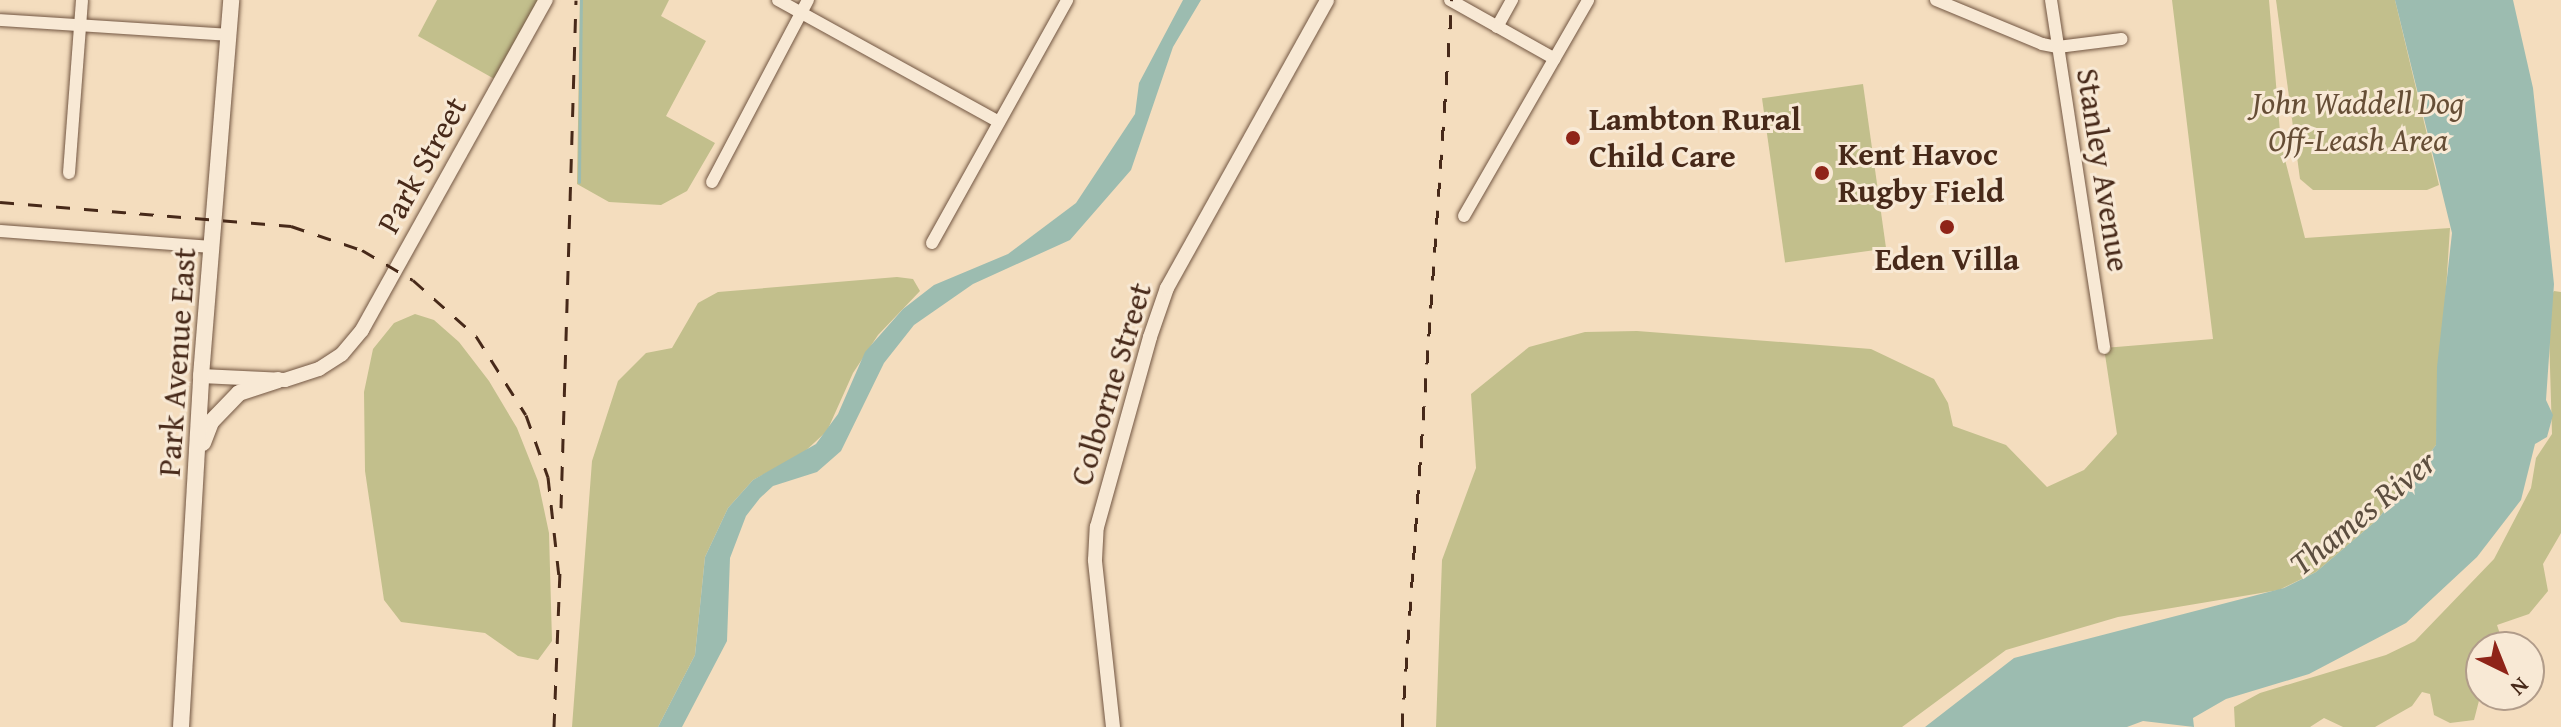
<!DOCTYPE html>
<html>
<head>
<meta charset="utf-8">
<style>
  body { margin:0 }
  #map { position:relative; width:2561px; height:727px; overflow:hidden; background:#f4ddbe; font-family:"Gentium Book Plus",serif }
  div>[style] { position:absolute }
  .green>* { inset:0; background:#c2bf8c; transform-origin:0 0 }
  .water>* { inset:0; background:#9cbcb0 }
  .stream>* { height:3px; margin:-1.5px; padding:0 1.5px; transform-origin:1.5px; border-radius:1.5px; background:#9cbcb0 }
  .roads { filter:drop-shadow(0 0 2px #725642) drop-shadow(0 0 2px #725642) }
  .minor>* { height:12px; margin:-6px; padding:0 6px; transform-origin:6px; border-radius:6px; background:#f8e9d5 }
  .tertiary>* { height:14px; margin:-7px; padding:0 7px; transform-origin:7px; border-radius:7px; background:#f8e9d5 }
  .secondary>* { height:16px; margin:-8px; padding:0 8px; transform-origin:8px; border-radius:8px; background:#f8e9d5 }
  .rail>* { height:3px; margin-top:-1.5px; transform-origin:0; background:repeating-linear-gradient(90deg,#472919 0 14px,transparent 0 28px) }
  .dots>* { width:22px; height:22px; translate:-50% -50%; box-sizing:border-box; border:4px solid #f8e9d5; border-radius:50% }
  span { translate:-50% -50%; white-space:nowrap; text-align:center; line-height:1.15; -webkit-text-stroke:6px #f8e9d5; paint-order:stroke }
  .park-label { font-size:32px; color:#664e36; font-style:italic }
  .poi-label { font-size:32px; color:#472919; font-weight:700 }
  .left { translate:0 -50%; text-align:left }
  .street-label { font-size:32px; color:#472919 }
  .water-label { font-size:34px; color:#5c4e3f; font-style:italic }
  .north { position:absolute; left:2465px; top:631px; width:80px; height:80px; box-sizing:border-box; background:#f8e9d5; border:2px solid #b19c8a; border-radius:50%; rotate:137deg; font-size:22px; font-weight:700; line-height:32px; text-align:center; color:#472919 }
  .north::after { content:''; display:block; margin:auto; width:28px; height:36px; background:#8f2418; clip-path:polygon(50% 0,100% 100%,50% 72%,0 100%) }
</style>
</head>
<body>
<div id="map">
  <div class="green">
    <i style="clip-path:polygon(437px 0,541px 0,498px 81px,418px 36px)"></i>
    <i style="clip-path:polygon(580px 0,669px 0,661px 16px,706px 41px,666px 116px,715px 143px,687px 191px,661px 205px,609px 202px,577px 184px)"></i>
    <i style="clip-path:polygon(2172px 0,2269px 0,2281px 144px,2305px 238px,2450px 228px,2436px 445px,2377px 520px,2316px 572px,2279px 590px,2118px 617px,2006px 650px,1902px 727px,1436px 727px,1442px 560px,1476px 468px,1471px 394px,1529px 347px,1585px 332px,1637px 331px,1871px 349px,1934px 379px,1948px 403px,1953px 426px,2006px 445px,2047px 487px,2084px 470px,2117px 434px,2104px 348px,2213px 339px)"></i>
    <i style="clip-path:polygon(2276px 0,2395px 0,2439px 185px,2427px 190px,2313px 190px,2300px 179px)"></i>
    <i style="left:1863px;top:84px;width:166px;height:102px;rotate:82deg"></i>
    <i style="clip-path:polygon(897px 277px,913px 279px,920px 291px,878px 335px,853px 373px,827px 431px,802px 454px,753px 480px,728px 508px,705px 557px,695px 655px,658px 727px,572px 727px,592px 461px,618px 381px,646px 353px,672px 348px,698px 303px,718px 292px)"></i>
    <i style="clip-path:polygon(2554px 291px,2561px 292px,2561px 533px,2543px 564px,2548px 591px,2529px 614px,2497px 625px,2500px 634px,2522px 635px,2505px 647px,2481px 647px,2481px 693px,2474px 720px,2450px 723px,2434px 715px,2430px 694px,2422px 692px,2412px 706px,2375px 727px,2343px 727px,2324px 718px,2310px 727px,2235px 727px,2234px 707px,2260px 693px,2386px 655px,2415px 641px,2494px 559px,2531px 488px,2536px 458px,2552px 434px,2548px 301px)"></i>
    <i style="clip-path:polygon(415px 314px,434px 320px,459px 342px,489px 381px,517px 428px,538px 481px,549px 533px,552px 641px,538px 660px,518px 656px,485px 633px,401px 622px,384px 600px,365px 471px,364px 392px,373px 349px,394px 323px)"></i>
  </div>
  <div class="water">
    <i style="clip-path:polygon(1183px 0,1201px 0,1173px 47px,1131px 170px,1070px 240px,973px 284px,914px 325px,884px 363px,841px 451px,817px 472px,773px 486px,760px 498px,746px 516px,730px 558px,727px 641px,682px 727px,658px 727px,695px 655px,705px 557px,728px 508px,753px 480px,816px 444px,838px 414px,865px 352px,903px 309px,934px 285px,1008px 254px,1076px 203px,1135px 114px,1139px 83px)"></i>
    <i style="clip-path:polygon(2395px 0,2513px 0,2533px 88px,2554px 284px,2546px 400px,2553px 415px,2547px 437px,2535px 444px,2521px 500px,2477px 557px,2406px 623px,2309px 674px,2226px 699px,2193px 718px,2194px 727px,2143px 721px,2127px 727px,1925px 727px,2014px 658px,2284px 588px,2316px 572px,2377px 520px,2436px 445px,2437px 367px,2452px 233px)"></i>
  </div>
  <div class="stream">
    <i style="left:579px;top:182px;width:182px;rotate:-89.4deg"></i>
  </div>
  <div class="roads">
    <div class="minor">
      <i style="left:778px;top:0;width:252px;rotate:28.9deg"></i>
      <i style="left:1450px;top:0;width:120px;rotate:29.3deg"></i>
      <i style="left:1936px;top:0;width:115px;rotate:22.5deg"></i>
      <i style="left:2042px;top:44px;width:16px;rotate:11deg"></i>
      <i style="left:2058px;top:47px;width:64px;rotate:-7.2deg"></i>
      <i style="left:2051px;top:0;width:352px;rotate:81.3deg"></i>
      <i style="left:0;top:20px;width:229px;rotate:3.7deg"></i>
      <i style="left:1497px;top:27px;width:31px;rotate:-61deg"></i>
      <i style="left:69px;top:173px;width:173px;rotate:-85.7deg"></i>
      <i style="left:712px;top:182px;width:206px;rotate:-62.2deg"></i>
      <i style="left:1464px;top:216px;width:249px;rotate:-60.1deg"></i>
      <i style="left:0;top:231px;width:213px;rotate:4.3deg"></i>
      <i style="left:932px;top:243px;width:278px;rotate:-60.9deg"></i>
    </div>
    <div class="tertiary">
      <i style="left:201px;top:376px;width:84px;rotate:2.7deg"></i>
      <i style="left:285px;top:380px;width:36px;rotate:-18deg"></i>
      <i style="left:319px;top:369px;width:27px;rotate:-33deg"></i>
      <i style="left:342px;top:354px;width:31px;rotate:-50deg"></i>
      <i style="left:362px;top:330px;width:378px;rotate:-60.9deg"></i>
      <i style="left:1113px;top:727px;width:168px;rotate:-96.2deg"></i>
      <i style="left:1095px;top:560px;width:33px;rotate:-87deg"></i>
      <i style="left:1097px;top:527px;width:197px;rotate:-74.4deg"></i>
      <i style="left:1150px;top:337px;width:52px;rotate:-70.9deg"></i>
      <i style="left:1167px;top:288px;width:329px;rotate:-60.9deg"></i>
    </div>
    <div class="secondary">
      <i style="left:203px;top:443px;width:22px;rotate:-69deg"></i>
      <i style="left:211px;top:422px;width:40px;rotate:-46deg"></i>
      <i style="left:239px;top:393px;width:41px;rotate:-18.4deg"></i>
      <i style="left:181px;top:727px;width:352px;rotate:-86.7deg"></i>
      <i style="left:201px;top:376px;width:377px;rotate:-85.4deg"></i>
    </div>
  </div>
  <div class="rail">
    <i style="left:0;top:202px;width:292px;rotate:4.7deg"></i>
    <i style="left:291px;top:226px;width:75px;rotate:18.7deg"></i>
    <i style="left:362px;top:250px;width:59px;rotate:30.5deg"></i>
    <i style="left:413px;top:280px;width:84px;rotate:41.6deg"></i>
    <i style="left:476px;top:336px;width:93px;rotate:57.7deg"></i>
    <i style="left:526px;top:415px;width:66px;rotate:70.5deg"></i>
    <i style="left:548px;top:477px;width:100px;rotate:83.7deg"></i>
    <i style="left:561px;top:508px;width:508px;rotate:-88.31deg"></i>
    <i style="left:554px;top:727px;width:159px;rotate:-87.8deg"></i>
    <i style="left:1402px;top:727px;width:729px;rotate:-86.07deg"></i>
  </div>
  <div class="dots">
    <i style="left:1573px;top:138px;background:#8f2418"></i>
    <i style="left:1822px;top:173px;background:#8f2418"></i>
    <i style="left:1947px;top:227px;background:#8f2418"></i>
  </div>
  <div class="park-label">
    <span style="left:2358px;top:122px">John Waddell Dog<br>Off-Leash Area</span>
  </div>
  <div class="poi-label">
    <span class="left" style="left:1589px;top:138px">Lambton Rural<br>Child Care</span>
    <span class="left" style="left:1838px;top:173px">Kent Havoc<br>Rugby Field</span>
    <span style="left:1947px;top:259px">Eden Villa</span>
  </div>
  <div class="street-label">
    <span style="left:422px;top:165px;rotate:-61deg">Park Street</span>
    <span style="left:2103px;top:170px;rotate:81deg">Stanley Avenue</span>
    <span style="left:177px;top:362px;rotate:-86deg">Park Avenue East</span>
    <span style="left:1111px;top:384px;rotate:-73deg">Colborne Street</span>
  </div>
  <div class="water-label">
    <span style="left:2362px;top:512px;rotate:-39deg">Thames River</span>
  </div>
  <div class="north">N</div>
</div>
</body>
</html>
